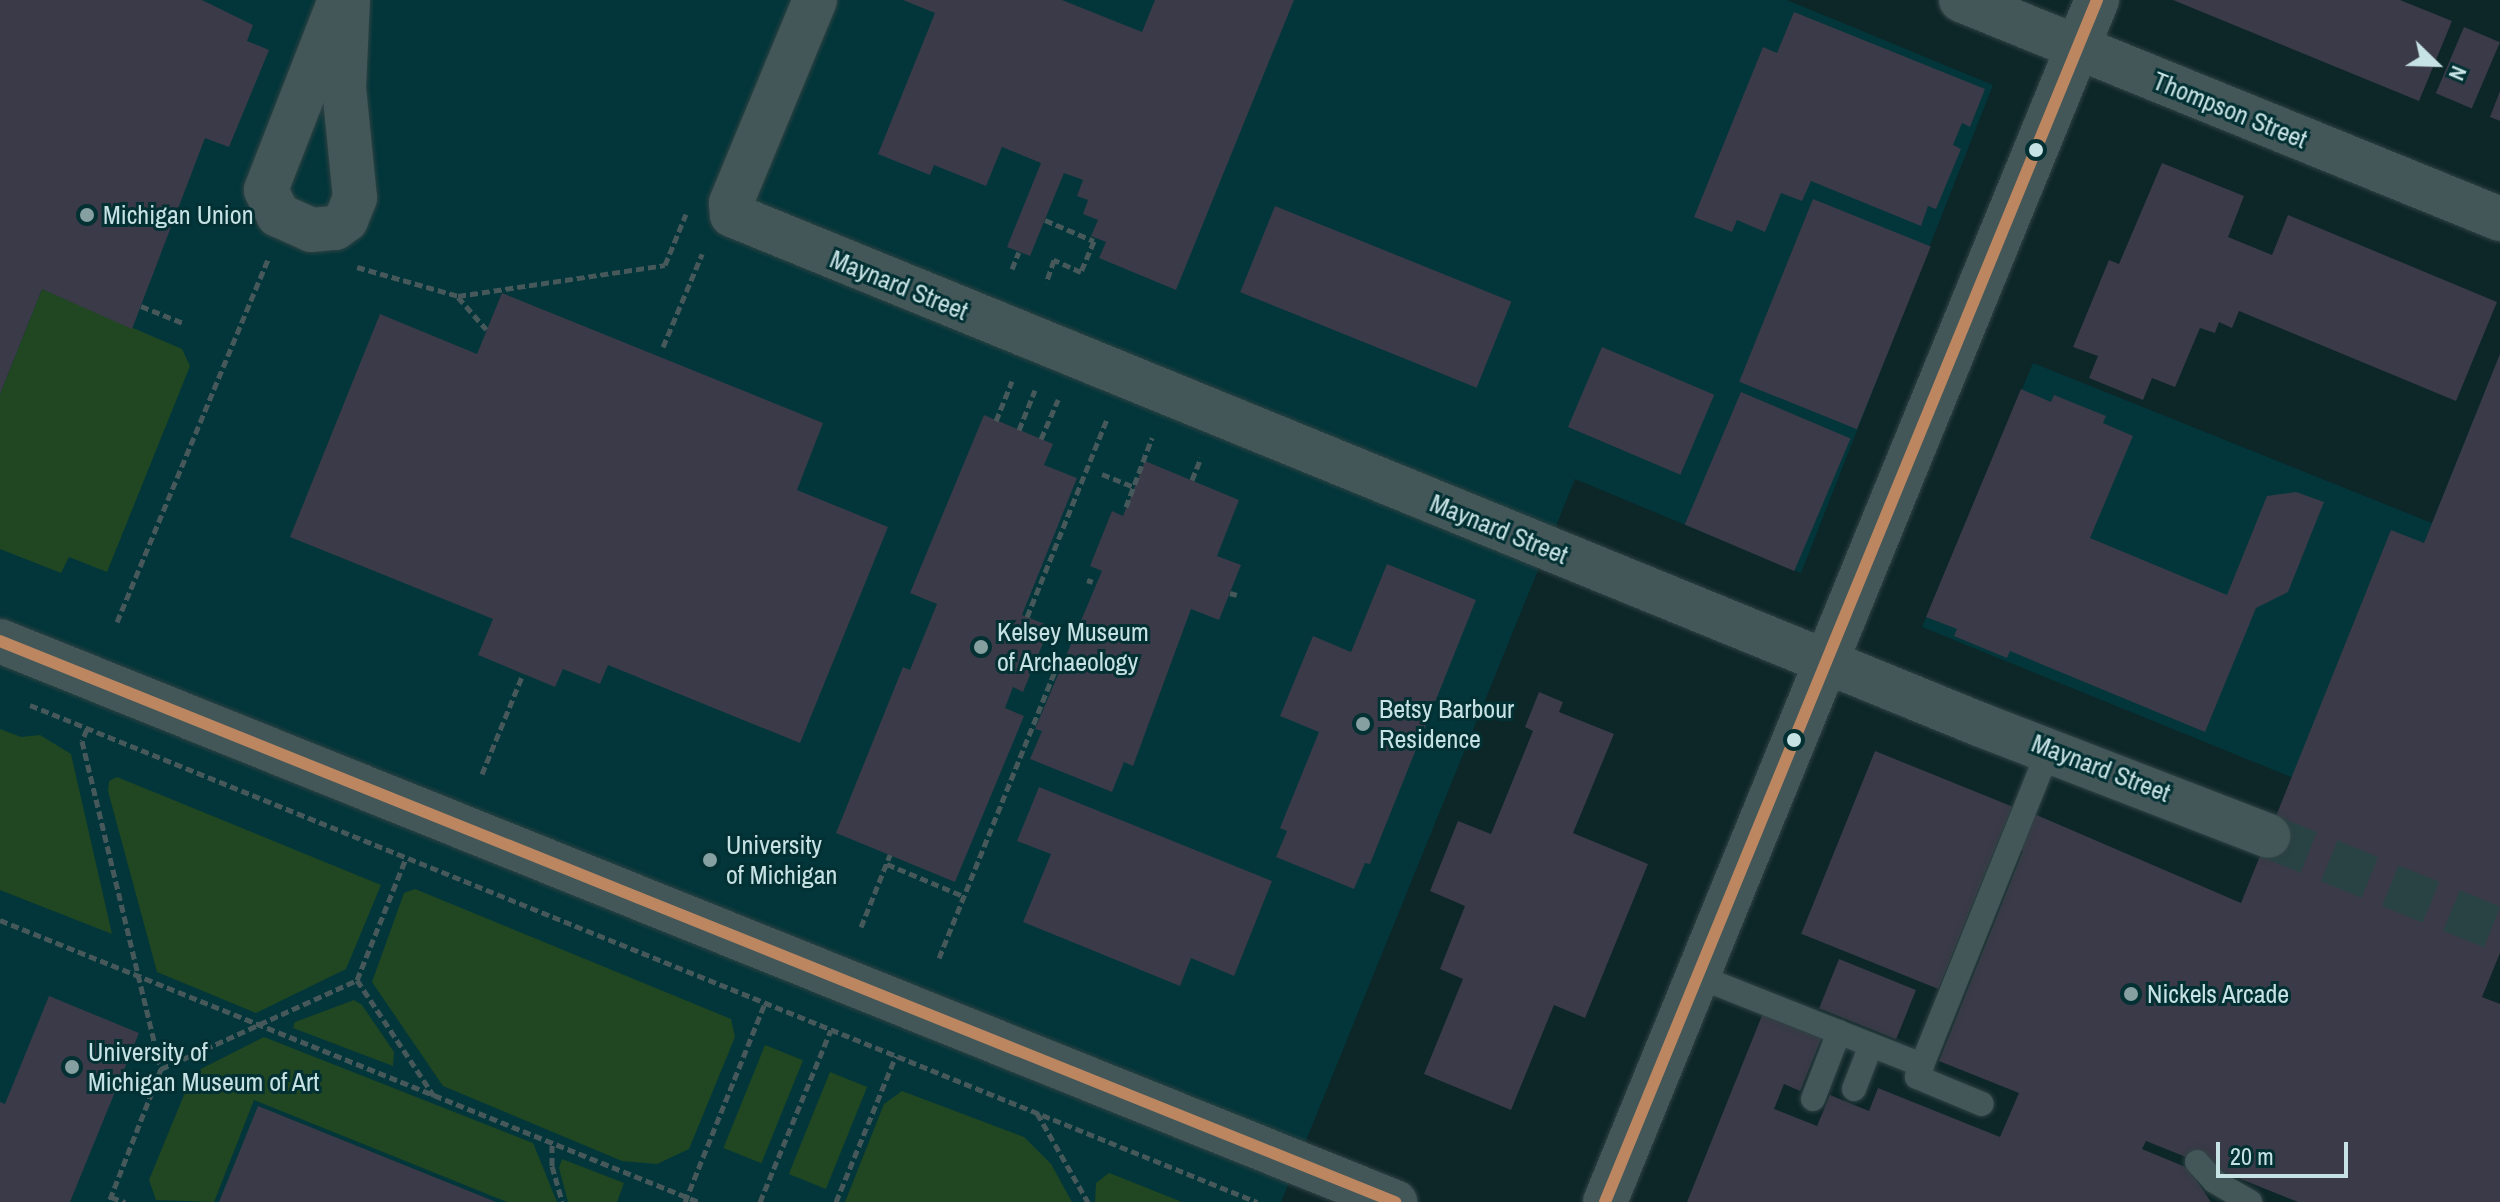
<!DOCTYPE html>
<html>
<head>
<meta charset="utf-8">
<style>
  body { margin:0 }
  #map { position:relative; width:2500px; height:1202px; overflow:hidden; background:#0d2628; font-family:"Archivo Narrow",sans-serif }
  div>[style] { position:absolute }
  .built>* { inset:0; background:#02363a }
  .green>* { inset:0; background:#214622; transform-origin:0 0 }
  .building>* { inset:0; background:#3a3a48; transform-origin:0 0 }
  .minor-tunnel>* { height:44px; margin-top:-22px; transform-origin:0; background:repeating-linear-gradient(90deg,#294244 0 44px,transparent 0 66px) }
  .path>* { height:5px; margin-top:-2.5px; transform-origin:0; background:repeating-linear-gradient(90deg,#46585a 0 8px,transparent 0 12px) }
  .roads { filter:drop-shadow(0 0 2px #304243) drop-shadow(0 0 2px #304243) }
  .service>* { height:24px; margin:-12px; padding:0 12px; transform-origin:12px; border-radius:12px; background:#435759 }
  .minor>* { height:44px; margin:-22px; padding:0 22px; transform-origin:22px; border-radius:22px; background:#435759 }
  .tertiary>* { height:44px; margin:-22px; padding:0 22px; transform-origin:22px; border-radius:22px; background:#435759 }
  .secondary>* { height:44px; margin:-22px; padding:0 22px; transform-origin:22px; border-radius:22px; background:#435759 }
  .bus-1>* { height:12px; margin:-6px; padding:0 6px; transform-origin:6px; border-radius:6px; background:#bb8660 }
  .dots>* { width:22px; height:22px; translate:-50% -50%; box-sizing:border-box; border:4px solid #023033; border-radius:50% }
  span { translate:-50% -50%; white-space:nowrap; text-align:center; line-height:1.15; -webkit-text-stroke:6px #023033; paint-order:stroke }
  .street-label { font-size:26px; color:#c7e2e4 }
  .poi-label { font-size:26px; color:#c7e2e4 }
  .left { translate:0 -50%; text-align:left }
  .north { position:absolute; left:2396px; top:24px; width:80px; height:80px; -webkit-text-stroke:6px #023033; paint-order:stroke; rotate:113deg; font-size:22px; font-weight:700; line-height:32px; text-align:center; color:#c7e2e4 }
  .north::after { content:''; display:block; margin:auto; width:28px; height:36px; background:#c7e2e4; clip-path:polygon(50% 0,100% 100%,50% 72%,0 100%) }
  .scale { position:absolute; left:2216px; top:1142px; width:132px; height:36px; box-sizing:border-box; border:4px solid #c7e2e4; border-top:0; padding-left:10px; font-size:24px; line-height:28px; white-space:nowrap; color:#c7e2e4; -webkit-text-stroke:6px #023033; paint-order:stroke }
</style>
</head>
<body>
<div id="map">
  <div class="built">
    <i style="clip-path:polygon(0 0,1787px 0,1993px 85px,1801px 573px,1575px 479px,1281px 1202px,0 1202px)"></i>
    <i style="clip-path:polygon(2500px 354px,2500px 862px,1922px 627px,2033px 363px,2432px 523px)"></i>
  </div>
  <div class="green">
    <i style="clip-path:polygon(42px 289px,182px 349px,190px 366px,107px 572px,69px 557px,61px 573px,0 549px,0 394px)"></i>
    <i style="clip-path:polygon(0 729px,21px 737px,40px 735px,71px 754px,112px 934px,0 890px)"></i>
    <i style="clip-path:polygon(117px 777px,381px 885px,346px 969px,256px 1013px,157px 972px,108px 791px,109px 781px)"></i>
    <i style="clip-path:polygon(415px 889px,731px 1019px,735px 1037px,689px 1149px,657px 1164px,622px 1161px,443px 1086px,372px 982px,404px 893px)"></i>
    <i style="clip-path:polygon(354px 1000px,362px 1005px,394px 1052px,393px 1066px,293px 1028px,295px 1022px)"></i>
    <i style="clip-path:polygon(264px 1037px,533px 1143px,557px 1202px,507px 1202px,254px 1100px,214px 1202px,156px 1200px,149px 1180px,193px 1073px)"></i>
    <i style="left:765px;top:1045px;width:41px;height:111px;rotate:22deg"></i>
    <i style="left:830px;top:1072px;width:40px;height:110px;rotate:22deg"></i>
    <i style="clip-path:polygon(902px 1091px,1024px 1137px,1051px 1164px,1072px 1202px,845px 1202px,884px 1104px)"></i>
    <i style="clip-path:polygon(562px 1159px,624px 1183px,617px 1202px,568px 1202px,559px 1168px)"></i>
    <i style="clip-path:polygon(1109px 1173px,1112px 1174px,1182px 1202px,1095px 1202px,1096px 1183px)"></i>
  </div>
  <div class="building">
    <i style="clip-path:polygon(0 0,202px 0,253px 25px,247px 41px,269px 50px,229px 147px,205px 138px,132px 329px,42px 289px,0 394px)"></i>
    <i style="clip-path:polygon(903px 0,1062px 0,1142px 32px,1155px 0,1294px 0,1176px 290px,1099px 258px,1106px 242px,1091px 236px,1098px 220px,1083px 214px,1088px 200px,1077px 196px,1083px 180px,1064px 173px,1030px 256px,1007px 247px,1041px 163px,1002px 147px,986px 186px,934px 165px,930px 175px,878px 154px,935px 13px)"></i>
    <i style="clip-path:polygon(2173px 0,2400px 0,2452px 21px,2419px 101px)"></i>
    <i style="clip-path:polygon(1794px 12px,1985px 89px,1970px 127px,1962px 123px,1953px 145px,1961px 149px,1936px 209px,1928px 206px,1921px 226px,1811px 181px,1802px 201px,1781px 193px,1765px 232px,1737px 220px,1732px 232px,1694px 217px,1763px 47px,1777px 53px)"></i>
    <i style="left:2464px;top:27px;width:39px;height:72px;rotate:23deg"></i>
    <i style="clip-path:polygon(2500px 91px,2500px 121px,2490px 117px)"></i>
    <i style="clip-path:polygon(2162px 163px,2244px 196px,2228px 237px,2272px 255px,2288px 215px,2497px 302px,2456px 401px,2239px 311px,2232px 328px,2219px 322px,2215px 333px,2200px 328px,2175px 387px,2152px 378px,2143px 400px,2089px 378px,2098px 356px,2073px 347px,2109px 260px,2119px 264px)"></i>
    <i style="left:1813px;top:199px;width:127px;height:197px;rotate:22deg"></i>
    <i style="left:1275px;top:206px;width:255px;height:93px;rotate:22deg"></i>
    <i style="clip-path:polygon(502px 293px,823px 423px,797px 490px,888px 527px,800px 743px,608px 665px,600px 684px,563px 669px,555px 687px,478px 655px,493px 619px,290px 537px,380px 314px,477px 354px)"></i>
    <i style="left:1602px;top:347px;width:122px;height:87px;rotate:23deg"></i>
    <i style="clip-path:polygon(2500px 354px,2500px 953px,2482px 997px,2500px 1004px,2500px 1202px,2298px 1202px,2146px 1141px,2142px 1149px,2188px 1168px,2211px 1202px,1687px 1202px,1763px 1013px,1822px 1037px,1800px 1091px,1784px 1084px,1774px 1109px,1817px 1126px,1830px 1095px,1869px 1111px,1878px 1088px,2000px 1137px,2019px 1093px,1939px 1061px,2023px 851px,2018px 850px,2032px 813px,2241px 903px,2391px 530px,2424px 543px)"></i>
    <i style="clip-path:polygon(2021px 389px,2051px 402px,2054px 395px,2106px 416px,2103px 423px,2133px 436px,2090px 538px,2227px 595px,2267px 496px,2296px 492px,2324px 502px,2288px 592px,2256px 608px,2205px 732px,2010px 651px,2007px 658px,1954px 636px,1957px 629px,1926px 617px)"></i>
    <i style="left:1741px;top:392px;width:119px;height:144px;rotate:23deg"></i>
    <i style="clip-path:polygon(984px 415px,1053px 444px,1044px 465px,1077px 478px,1022px 615px,1050px 626px,1023px 692px,1013px 687px,1005px 708px,1024px 716px,955px 882px,836px 833px,903px 667px,910px 670px,937px 604px,910px 593px)"></i>
    <i style="clip-path:polygon(1145px 461px,1239px 500px,1217px 556px,1241px 565px,1219px 620px,1191px 609px,1133px 766px,1124px 762px,1112px 792px,1030px 759px,1042px 731px,1035px 729px,1102px 571px,1090px 566px,1112px 511px,1123px 516px)"></i>
    <i style="clip-path:polygon(1387px 564px,1476px 600px,1370px 864px,1365px 863px,1354px 889px,1276px 857px,1287px 831px,1280px 828px,1319px 732px,1280px 716px,1313px 636px,1351px 652px)"></i>
    <i style="clip-path:polygon(1539px 692px,1563px 702px,1559px 712px,1614px 734px,1573px 833px,1648px 864px,1585px 1018px,1554px 1005px,1511px 1110px,1424px 1074px,1463px 979px,1440px 969px,1465px 906px,1430px 891px,1458px 821px,1491px 834px,1533px 731px,1525px 727px)"></i>
    <i style="left:1875px;top:751px;width:148px;height:197px;rotate:22deg"></i>
    <i style="clip-path:polygon(1039px 787px,1272px 881px,1234px 976px,1191px 958px,1180px 986px,1023px 922px,1051px 854px,1017px 841px)"></i>
    <i style="left:1839px;top:959px;width:83px;height:53px;rotate:22deg"></i>
    <i style="clip-path:polygon(49px 996px,139px 1033px,70px 1202px,0 1202px,0 1102px,5px 1104px)"></i>
    <i style="clip-path:polygon(258px 1106px,496px 1202px,219px 1202px)"></i>
  </div>
  <div class="minor-tunnel">
    <i style="left:2268px;top:836px;width:250px;rotate:22.1deg"></i>
  </div>
  <div class="path">
    <i style="left:218px;top:214px;width:15px;rotate:23deg"></i>
    <i style="left:1045px;top:220px;width:53px;rotate:23.2deg"></i>
    <i style="left:1094px;top:241px;width:34px;rotate:113deg"></i>
    <i style="left:1081px;top:272px;width:30px;rotate:-156deg"></i>
    <i style="left:1054px;top:260px;width:24px;rotate:109deg"></i>
    <i style="left:357px;top:267px;width:105px;rotate:16deg"></i>
    <i style="left:458px;top:296px;width:209px;rotate:-8.5deg"></i>
    <i style="left:665px;top:265px;width:55px;rotate:-67.6deg"></i>
    <i style="left:1012px;top:269px;width:18px;rotate:-68deg"></i>
    <i style="left:458px;top:297px;width:43px;rotate:48.8deg"></i>
    <i style="left:141px;top:306px;width:45px;rotate:22deg"></i>
    <i style="left:663px;top:347px;width:101px;rotate:-67.2deg"></i>
    <i style="left:996px;top:421px;width:43px;rotate:-68.2deg"></i>
    <i style="left:1019px;top:430px;width:43px;rotate:-68.2deg"></i>
    <i style="left:1041px;top:439px;width:43px;rotate:-66.4deg"></i>
    <i style="left:1102px;top:474px;width:32px;rotate:22deg"></i>
    <i style="left:1192px;top:480px;width:24px;rotate:-68deg"></i>
    <i style="left:1126px;top:507px;width:74px;rotate:-69.4deg"></i>
    <i style="left:1087px;top:580px;width:6px;rotate:18deg"></i>
    <i style="left:1230px;top:593px;width:7px;rotate:16deg"></i>
    <i style="left:1027px;top:617px;width:214px;rotate:-68deg"></i>
    <i style="left:117px;top:622px;width:393px;rotate:-67.4deg"></i>
    <i style="left:30px;top:705px;width:1324px;rotate:22.05deg"></i>
    <i style="left:87px;top:729px;width:13px;rotate:113deg"></i>
    <i style="left:82px;top:741px;width:337px;rotate:76.5deg"></i>
    <i style="left:161px;top:1069px;width:143px;rotate:111.4deg"></i>
    <i style="left:482px;top:774px;width:108px;rotate:-67.7deg"></i>
    <i style="left:887px;top:864px;width:82px;rotate:22.8deg"></i>
    <i style="left:0;top:920px;width:754px;rotate:21.97deg"></i>
    <i style="left:861px;top:927px;width:78px;rotate:-68.1deg"></i>
    <i style="left:939px;top:958px;width:320px;rotate:-68deg"></i>
    <i style="left:1059px;top:661px;width:9px;rotate:-21deg"></i>
    <i style="left:357px;top:980px;width:139px;rotate:56.4deg"></i>
    <i style="left:161px;top:1069px;width:215px;rotate:-24.4deg"></i>
    <i style="left:357px;top:980px;width:131px;rotate:-68.1deg"></i>
    <i style="left:1037px;top:1113px;width:103px;rotate:60.2deg"></i>
    <i style="left:552px;top:1145px;width:21px;rotate:90deg"></i>
    <i style="left:552px;top:1166px;width:37px;rotate:74deg"></i>
    <i style="left:111px;top:1197px;width:15px;rotate:20deg"></i>
    <i style="left:685px;top:1202px;width:214px;rotate:-68.1deg"></i>
    <i style="left:760px;top:1202px;width:186px;rotate:-67.6deg"></i>
    <i style="left:836px;top:1202px;width:158px;rotate:-67.7deg"></i>
  </div>
  <div class="roads">
    <div class="service">
      <i style="left:1697px;top:976px;width:242px;rotate:21.6deg"></i>
      <i style="left:1922px;top:1065px;width:341px;rotate:-68.1deg"></i>
      <i style="left:1922px;top:1065px;width:13px;rotate:113deg"></i>
      <i style="left:1917px;top:1077px;width:70px;rotate:22.6deg"></i>
      <i style="left:1854px;top:1089px;width:47px;rotate:-68.9deg"></i>
      <i style="left:1813px;top:1099px;width:72px;rotate:-68.8deg"></i>
      <i style="left:2197px;top:1162px;width:25px;rotate:48deg"></i>
      <i style="left:2214px;top:1181px;width:42px;rotate:30.3deg"></i>
    </div>
    <div class="minor">
      <i style="left:340px;top:0;width:204px;rotate:111.3deg"></i>
      <i style="left:266px;top:190px;width:28px;rotate:64deg"></i>
      <i style="left:278px;top:215px;width:36px;rotate:24deg"></i>
      <i style="left:311px;top:230px;width:24px;rotate:-5deg"></i>
      <i style="left:335px;top:228px;width:14px;rotate:-36deg"></i>
      <i style="left:346px;top:220px;width:24px;rotate:-68deg"></i>
      <i style="left:355px;top:198px;width:111px;rotate:-95.7deg"></i>
      <i style="left:344px;top:88px;width:88px;rotate:-87.4deg"></i>
      <i style="left:815px;top:0;width:220px;rotate:112.5deg"></i>
      <i style="left:731px;top:203px;width:12px;rotate:85deg"></i>
      <i style="left:732px;top:215px;width:1349px;rotate:22.21deg"></i>
      <i style="left:1981px;top:725px;width:308px;rotate:21.1deg"></i>
      <i style="left:1961px;top:0;width:582px;rotate:22.11deg"></i>
    </div>
    <div class="tertiary">
      <i style="left:1605px;top:1202px;width:1299px;rotate:-67.74deg"></i>
    </div>
    <div class="secondary">
      <i style="left:0;top:641px;width:1504px;rotate:21.91deg"></i>
    </div>
  </div>
  <div class="bus-1">
    <i style="left:0;top:641px;width:1504px;rotate:21.91deg"></i>
    <i style="left:1605px;top:1202px;width:1299px;rotate:-67.74deg"></i>
  </div>
  <div class="dots">
    <i style="left:2036px;top:150px;background:#c7e2e4"></i>
    <i style="left:87px;top:215px;background:#86a0a2"></i>
    <i style="left:981px;top:647px;background:#86a0a2"></i>
    <i style="left:1363px;top:724px;background:#86a0a2"></i>
    <i style="left:1794px;top:740px;background:#c7e2e4"></i>
    <i style="left:710px;top:860px;background:#86a0a2"></i>
    <i style="left:2131px;top:994px;background:#86a0a2"></i>
    <i style="left:72px;top:1067px;background:#86a0a2"></i>
  </div>
  <div class="street-label">
    <span style="left:2230px;top:110px;rotate:22deg">Thompson Street</span>
    <span style="left:899px;top:285px;rotate:22deg">Maynard Street</span>
    <span style="left:1499px;top:529px;rotate:22deg">Maynard Street</span>
    <span style="left:2101px;top:768px;rotate:21deg">Maynard Street</span>
  </div>
  <div class="poi-label">
    <span class="left" style="left:103px;top:215px">Michigan Union</span>
    <span class="left" style="left:997px;top:647px">Kelsey Museum<br>of Archaeology</span>
    <span class="left" style="left:1379px;top:724px">Betsy Barbour<br>Residence</span>
    <span class="left" style="left:726px;top:860px">University<br>of Michigan</span>
    <span class="left" style="left:2147px;top:994px">Nickels Arcade</span>
    <span class="left" style="left:88px;top:1067px">University of<br>Michigan Museum of Art</span>
  </div>
  <div class="north">N</div>
  <div class="scale">20 m</div>
</div>
</body>
</html>
